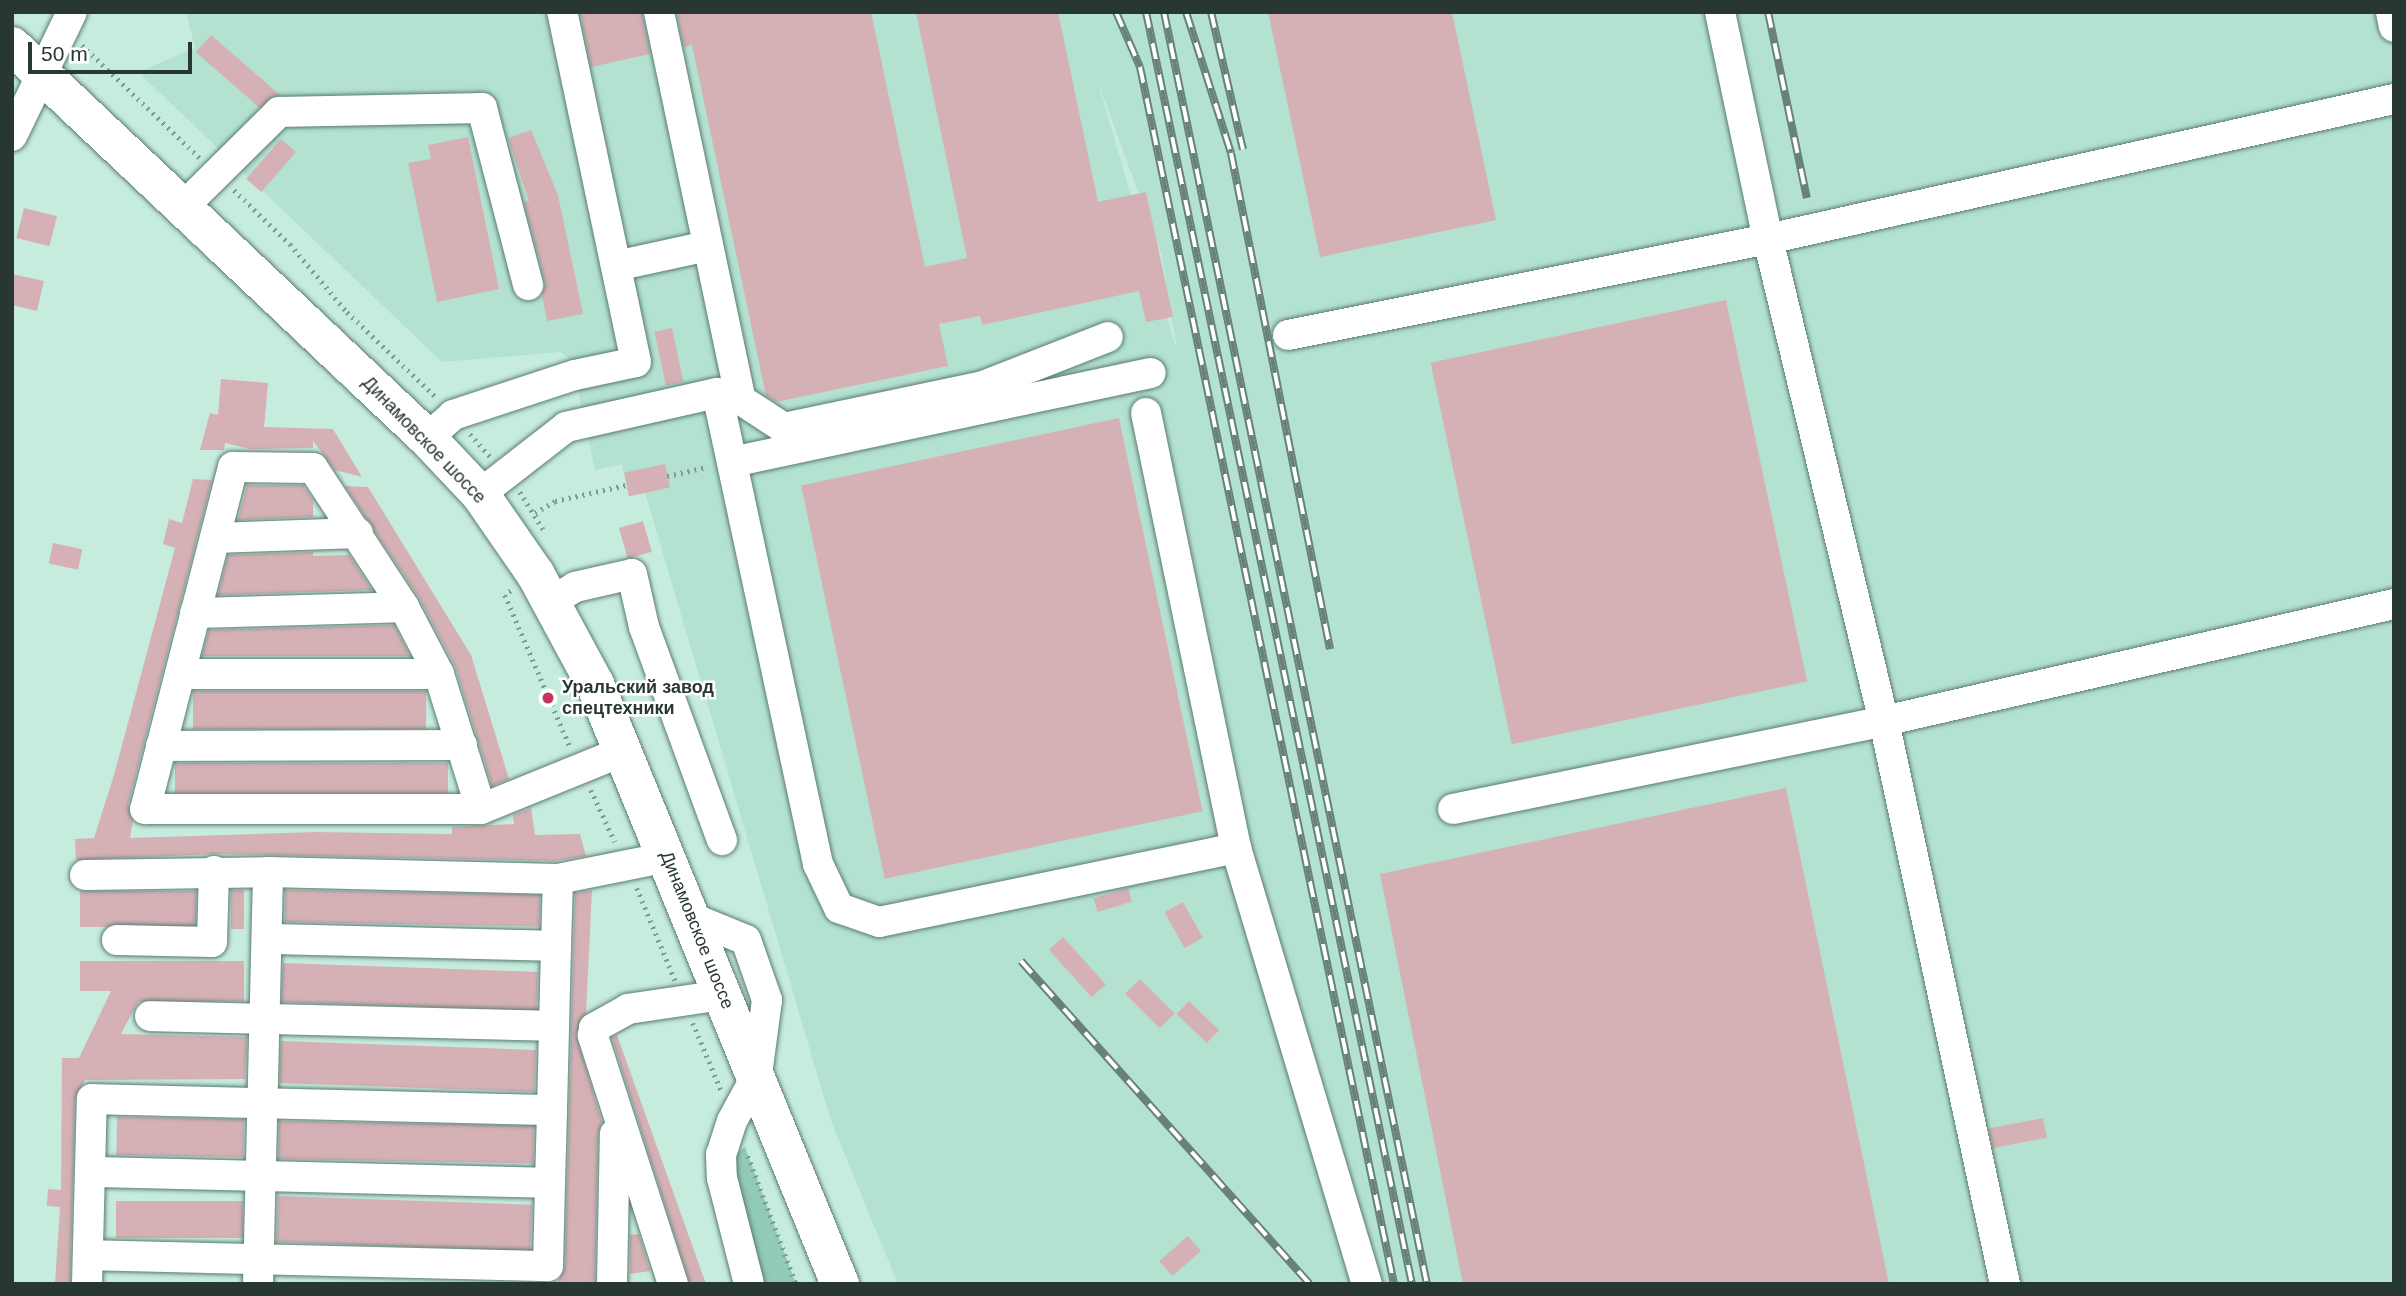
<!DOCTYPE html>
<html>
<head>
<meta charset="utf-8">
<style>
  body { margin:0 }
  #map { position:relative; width:2406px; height:1296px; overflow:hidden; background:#c6ecde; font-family:Helvetica,sans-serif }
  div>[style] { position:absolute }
  .built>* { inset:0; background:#b4e2d1 }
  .green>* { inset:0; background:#91cab7 }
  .building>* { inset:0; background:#d5b1b6; transform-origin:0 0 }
  .path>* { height:4.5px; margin-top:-2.25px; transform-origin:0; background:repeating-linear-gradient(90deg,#809c92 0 2px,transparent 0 7px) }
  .roads { filter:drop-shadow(0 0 2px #5a7c70) drop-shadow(0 0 2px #5a7c70) }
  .minor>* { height:30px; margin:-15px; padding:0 15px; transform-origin:15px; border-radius:15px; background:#fff }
  .major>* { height:38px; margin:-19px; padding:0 19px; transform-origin:19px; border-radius:19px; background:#fff }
  .rail>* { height:8px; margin-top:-4px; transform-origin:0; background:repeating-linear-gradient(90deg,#fff 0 16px,#698279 0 32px); box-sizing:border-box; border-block:2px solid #698279 }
  .dots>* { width:19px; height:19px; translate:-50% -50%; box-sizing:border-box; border:4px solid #fff; border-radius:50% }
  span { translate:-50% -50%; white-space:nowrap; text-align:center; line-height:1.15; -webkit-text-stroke:5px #fff; paint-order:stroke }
  .street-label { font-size:18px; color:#283732 }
  .poi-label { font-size:18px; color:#283732; font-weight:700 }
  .left { translate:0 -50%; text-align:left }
  .frame { position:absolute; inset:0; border:14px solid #283732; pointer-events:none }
  .scale { position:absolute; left:28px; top:42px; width:164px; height:32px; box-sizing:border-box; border:4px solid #283732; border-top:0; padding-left:9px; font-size:21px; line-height:24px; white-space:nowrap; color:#283732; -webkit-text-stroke:5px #fff; paint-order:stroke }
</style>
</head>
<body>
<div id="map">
  <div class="built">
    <i style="clip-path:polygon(evenodd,186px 12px,2394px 12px,2394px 1284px,898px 1284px,831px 1121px,645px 493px,629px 496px,622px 464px,595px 470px,572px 362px,561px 352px,442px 362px,138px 72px,195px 48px,186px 12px,1097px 80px,1162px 257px,1177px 351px,1097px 80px)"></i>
  </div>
  <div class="green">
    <i style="clip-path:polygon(745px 1147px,796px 1284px,760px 1284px,735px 1186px,736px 1155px)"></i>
  </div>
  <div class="building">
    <i style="clip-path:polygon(580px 12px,642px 12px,650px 54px,591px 67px)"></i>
    <i style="clip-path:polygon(677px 12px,871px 12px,925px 267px,967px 258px,916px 12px,1058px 12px,1098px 202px,1146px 192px,1173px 317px,1146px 322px,1139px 291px,982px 325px,980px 316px,939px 324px,948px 366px,776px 402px,766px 396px,692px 45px,684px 47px)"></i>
    <i style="clip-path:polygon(1268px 12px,1452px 12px,1496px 220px,1320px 257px)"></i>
    <i style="left:211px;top:35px;width:91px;height:23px;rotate:41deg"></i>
    <i style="clip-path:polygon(531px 130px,558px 195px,583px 314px,547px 321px,542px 295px,545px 281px,524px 202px,529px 201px,508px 138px)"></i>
    <i style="clip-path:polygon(468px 137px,499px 289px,437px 302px,408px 163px,431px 159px,428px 145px)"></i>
    <i style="left:281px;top:139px;width:20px;height:53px;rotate:41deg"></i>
    <i style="left:24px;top:208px;width:34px;height:31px;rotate:14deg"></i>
    <i style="clip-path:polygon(12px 274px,44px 281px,37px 311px,12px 305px)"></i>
    <i style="left:1726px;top:300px;width:390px;height:302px;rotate:78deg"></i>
    <i style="left:672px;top:328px;width:55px;height:18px;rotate:78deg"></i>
    <i style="clip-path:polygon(221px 379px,268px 383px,264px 427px,333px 429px,362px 477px,335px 470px,313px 441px,313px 448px,250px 449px,225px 443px,224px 450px,200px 450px,210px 413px,218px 415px)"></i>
    <i style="left:1119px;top:418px;width:402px;height:325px;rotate:78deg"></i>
    <i style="left:665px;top:464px;width:24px;height:42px;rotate:78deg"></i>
    <i style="clip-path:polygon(193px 479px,212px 480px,128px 805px,133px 821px,130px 838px,315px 832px,452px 834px,452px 827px,514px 824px,513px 815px,531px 808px,535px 835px,580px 834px,586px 856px,556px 861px,214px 854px,76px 860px,75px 839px,94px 838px,114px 775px,175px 548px,163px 544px,169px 519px,182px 523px)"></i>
    <i style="clip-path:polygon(247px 485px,303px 485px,313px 500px,313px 517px,238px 520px)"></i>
    <i style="clip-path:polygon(345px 486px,368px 487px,471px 655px,509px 779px,492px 786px,455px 666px,419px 598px)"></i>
    <i style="left:643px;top:521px;width:32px;height:25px;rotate:74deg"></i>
    <i style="left:53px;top:543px;width:30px;height:21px;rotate:12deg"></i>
    <i style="clip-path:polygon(313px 552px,313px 556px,349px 555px,372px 590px,218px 595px,228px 555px)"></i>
    <i style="clip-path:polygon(394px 625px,410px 656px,202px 656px,209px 630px)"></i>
    <i style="left:193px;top:691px;width:233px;height:38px"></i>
    <i style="left:175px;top:763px;width:273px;height:30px"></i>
    <i style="clip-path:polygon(1786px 788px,1889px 1284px,1463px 1284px,1380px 874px)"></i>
    <i style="left:1128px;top:888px;width:14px;height:36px;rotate:73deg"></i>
    <i style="left:231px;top:890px;width:13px;height:39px"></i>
    <i style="left:285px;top:890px;width:255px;height:32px;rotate:1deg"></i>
    <i style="clip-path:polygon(592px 890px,586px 1013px,576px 1034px,602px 1122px,598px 1134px,595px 1284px,557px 1284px,565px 1266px,575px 893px)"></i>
    <i style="left:80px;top:891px;width:116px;height:36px"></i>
    <i style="left:1183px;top:902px;width:41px;height:21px;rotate:61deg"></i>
    <i style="left:1063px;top:937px;width:64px;height:19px;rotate:48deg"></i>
    <i style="clip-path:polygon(80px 961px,244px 961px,244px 1001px,138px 1002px,121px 1034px,247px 1037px,245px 1079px,85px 1080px,75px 1099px,70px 1284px,55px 1284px,60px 1207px,47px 1206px,48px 1189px,61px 1190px,62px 1058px,79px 1058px,111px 991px,80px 991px)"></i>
    <i style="left:283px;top:963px;width:255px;height:39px;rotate:2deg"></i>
    <i style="left:1140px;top:979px;width:49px;height:21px;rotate:45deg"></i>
    <i style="left:1189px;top:1001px;width:42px;height:18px;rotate:44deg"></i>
    <i style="clip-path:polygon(617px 1035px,706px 1284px,690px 1284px,612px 1038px)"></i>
    <i style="left:281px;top:1041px;width:255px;height:42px;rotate:2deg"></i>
    <i style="left:117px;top:1117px;width:127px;height:38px;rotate:1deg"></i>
    <i style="left:2043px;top:1118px;width:20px;height:55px;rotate:79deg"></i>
    <i style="left:279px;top:1121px;width:255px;height:38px;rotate:1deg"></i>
    <i style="left:278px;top:1196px;width:254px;height:46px;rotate:2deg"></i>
    <i style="left:116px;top:1201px;width:127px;height:37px"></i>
    <i style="clip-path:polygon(639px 1234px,650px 1271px,630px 1274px,630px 1235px)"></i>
    <i style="left:1188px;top:1236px;width:20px;height:38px;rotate:49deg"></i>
  </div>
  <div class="path">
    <i style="left:82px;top:45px;width:163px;rotate:43.8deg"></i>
    <i style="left:234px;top:190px;width:78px;rotate:44deg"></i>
    <i style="left:290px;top:244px;width:89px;rotate:50deg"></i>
    <i style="left:347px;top:312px;width:126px;rotate:43.7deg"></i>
    <i style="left:470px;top:434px;width:30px;rotate:48deg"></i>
    <i style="left:667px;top:476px;width:41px;rotate:-12.7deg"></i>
    <i style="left:520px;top:492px;width:44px;rotate:58.1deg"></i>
    <i style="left:535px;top:513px;width:23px;rotate:-31deg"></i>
    <i style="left:555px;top:501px;width:73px;rotate:-12.7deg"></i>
    <i style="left:511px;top:591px;width:7px;rotate:146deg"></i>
    <i style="left:505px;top:595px;width:165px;rotate:66.8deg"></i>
    <i style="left:591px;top:790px;width:57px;rotate:65.2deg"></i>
    <i style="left:637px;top:888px;width:100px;rotate:67.6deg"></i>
    <i style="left:693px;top:1023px;width:73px;rotate:67.3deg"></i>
    <i style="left:748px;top:1156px;width:137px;rotate:69.4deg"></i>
  </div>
  <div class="roads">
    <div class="minor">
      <i style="left:659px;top:12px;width:397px;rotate:78.1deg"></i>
      <i style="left:741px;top:400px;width:51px;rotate:33.1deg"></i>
      <i style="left:784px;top:428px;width:203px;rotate:-11.9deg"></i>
      <i style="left:983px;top:386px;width:134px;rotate:-21.4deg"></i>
      <i style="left:1720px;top:12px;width:232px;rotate:78.1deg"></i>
      <i style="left:1768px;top:239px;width:496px;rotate:76.5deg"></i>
      <i style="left:1884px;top:721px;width:576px;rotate:77.87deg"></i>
      <i style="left:2391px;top:12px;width:15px;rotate:79deg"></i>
      <i style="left:12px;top:136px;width:138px;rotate:-64.2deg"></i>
      <i style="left:183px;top:207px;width:135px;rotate:-44.7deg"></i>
      <i style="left:279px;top:112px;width:203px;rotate:-1.1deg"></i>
      <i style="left:482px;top:108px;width:183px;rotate:75.4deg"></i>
      <i style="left:616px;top:266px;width:94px;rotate:-12.3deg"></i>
      <i style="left:1288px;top:335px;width:490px;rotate:-11.3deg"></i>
      <i style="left:1768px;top:239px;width:641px;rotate:-12.61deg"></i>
      <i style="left:1146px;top:413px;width:444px;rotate:78.3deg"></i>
      <i style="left:1236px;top:848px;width:455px;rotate:73.3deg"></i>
      <i style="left:427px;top:438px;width:35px;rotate:-41deg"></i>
      <i style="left:453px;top:415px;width:128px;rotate:-18.2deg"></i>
      <i style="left:575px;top:375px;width:62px;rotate:-12deg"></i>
      <i style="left:636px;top:362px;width:358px;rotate:-101.9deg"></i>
      <i style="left:732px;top:462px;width:428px;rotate:-12deg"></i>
      <i style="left:480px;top:494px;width:109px;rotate:-37.9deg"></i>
      <i style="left:566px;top:427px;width:155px;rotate:-12.7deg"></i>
      <i style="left:717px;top:393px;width:482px;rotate:77.9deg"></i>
      <i style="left:818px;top:864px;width:49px;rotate:64.5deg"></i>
      <i style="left:839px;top:908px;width:42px;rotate:19.3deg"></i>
      <i style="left:879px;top:922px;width:365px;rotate:-11.7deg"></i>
      <i style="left:215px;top:538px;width:143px;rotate:-2deg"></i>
      <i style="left:551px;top:602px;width:28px;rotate:-32deg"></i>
      <i style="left:575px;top:587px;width:58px;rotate:-12.8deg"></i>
      <i style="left:632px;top:574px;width:54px;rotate:77.2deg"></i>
      <i style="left:644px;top:627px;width:227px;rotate:69.9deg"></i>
      <i style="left:195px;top:613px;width:209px;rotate:-1.6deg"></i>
      <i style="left:180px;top:674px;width:259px"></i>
      <i style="left:161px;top:746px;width:301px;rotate:-0.2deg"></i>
      <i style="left:481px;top:809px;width:141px;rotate:-107.3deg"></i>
      <i style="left:439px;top:674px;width:76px;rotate:-117.6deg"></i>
      <i style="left:404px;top:607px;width:166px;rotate:-123.2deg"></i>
      <i style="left:313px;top:468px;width:80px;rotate:-179.3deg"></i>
      <i style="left:233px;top:467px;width:353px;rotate:104.4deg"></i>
      <i style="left:145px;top:809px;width:336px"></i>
      <i style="left:481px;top:809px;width:154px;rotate:-22.1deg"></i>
      <i style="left:1453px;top:809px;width:440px;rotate:-11.5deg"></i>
      <i style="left:1884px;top:721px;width:523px;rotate:-12.92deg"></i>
      <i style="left:85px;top:875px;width:183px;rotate:-0.9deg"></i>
      <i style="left:692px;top:918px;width:58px;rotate:22.2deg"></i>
      <i style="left:746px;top:940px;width:64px;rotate:70.7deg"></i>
      <i style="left:767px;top:1000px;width:76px;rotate:97.6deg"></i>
      <i style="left:757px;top:1075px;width:52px;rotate:118.5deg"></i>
      <i style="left:732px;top:1121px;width:35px;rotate:108deg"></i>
      <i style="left:721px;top:1154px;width:24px;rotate:88deg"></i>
      <i style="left:722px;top:1178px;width:109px;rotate:75.7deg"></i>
      <i style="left:117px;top:940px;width:95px;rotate:1.2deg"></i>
      <i style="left:212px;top:942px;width:71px;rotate:-88.4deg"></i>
      <i style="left:556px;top:946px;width:67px;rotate:-88.3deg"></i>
      <i style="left:150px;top:1016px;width:404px;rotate:1.4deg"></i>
      <i style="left:550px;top:1183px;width:73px;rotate:-88.4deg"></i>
      <i style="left:88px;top:1255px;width:460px;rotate:1.4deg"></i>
      <i style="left:548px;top:1266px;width:83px;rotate:-88.6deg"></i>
      <i style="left:550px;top:1183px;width:460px;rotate:-178.6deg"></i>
      <i style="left:87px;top:1284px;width:185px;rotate:-88.5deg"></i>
      <i style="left:92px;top:1099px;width:460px;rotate:1.4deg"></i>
      <i style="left:552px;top:1110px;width:164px;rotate:-88.6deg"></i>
      <i style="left:556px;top:946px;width:289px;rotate:-178.6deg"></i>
      <i style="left:258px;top:1284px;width:412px;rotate:-88.6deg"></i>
      <i style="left:268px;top:872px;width:290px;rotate:1.4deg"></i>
      <i style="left:558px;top:879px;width:112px;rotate:-11.3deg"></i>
      <i style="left:612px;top:1284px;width:150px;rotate:-88.9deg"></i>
      <i style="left:673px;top:1284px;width:261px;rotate:-107.9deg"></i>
      <i style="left:593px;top:1036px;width:8px;rotate:-83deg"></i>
      <i style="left:594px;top:1028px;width:39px;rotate:-29deg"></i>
      <i style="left:628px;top:1009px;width:96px;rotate:-8.4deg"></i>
    </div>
    <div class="major">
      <i style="left:12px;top:46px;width:571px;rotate:43.37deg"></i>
      <i style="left:427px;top:438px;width:77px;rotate:46.6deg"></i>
      <i style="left:480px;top:494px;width:98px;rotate:55.3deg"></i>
      <i style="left:536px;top:575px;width:124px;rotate:61.6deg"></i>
      <i style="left:595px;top:684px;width:648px;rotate:67.79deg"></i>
    </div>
  </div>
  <div class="rail">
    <i style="left:1116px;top:12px;width:60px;rotate:66.4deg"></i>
    <i style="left:1140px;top:67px;width:1243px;rotate:78.21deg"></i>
    <i style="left:1146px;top:12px;width:1300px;rotate:78.19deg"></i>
    <i style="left:1164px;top:12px;width:1299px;rotate:78.32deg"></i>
    <i style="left:1186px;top:12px;width:148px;rotate:72.3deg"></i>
    <i style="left:1231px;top:153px;width:506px;rotate:78.71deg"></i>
    <i style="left:1211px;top:12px;width:141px;rotate:76.9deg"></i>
    <i style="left:1768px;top:12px;width:190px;rotate:78.2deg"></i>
    <i style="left:1021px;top:961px;width:433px;rotate:48.2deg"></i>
  </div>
  <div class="dots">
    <i style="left:548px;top:698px;background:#c4365e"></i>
  </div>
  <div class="street-label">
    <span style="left:424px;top:440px;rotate:46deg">Динамовское шоссе</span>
    <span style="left:697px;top:930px;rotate:68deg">Динамовское шоссе</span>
  </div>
  <div class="poi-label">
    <span class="left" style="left:562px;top:698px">Уральский завод<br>спецтехники</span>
  </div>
  <div class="frame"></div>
  <div class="scale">50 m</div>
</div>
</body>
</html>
